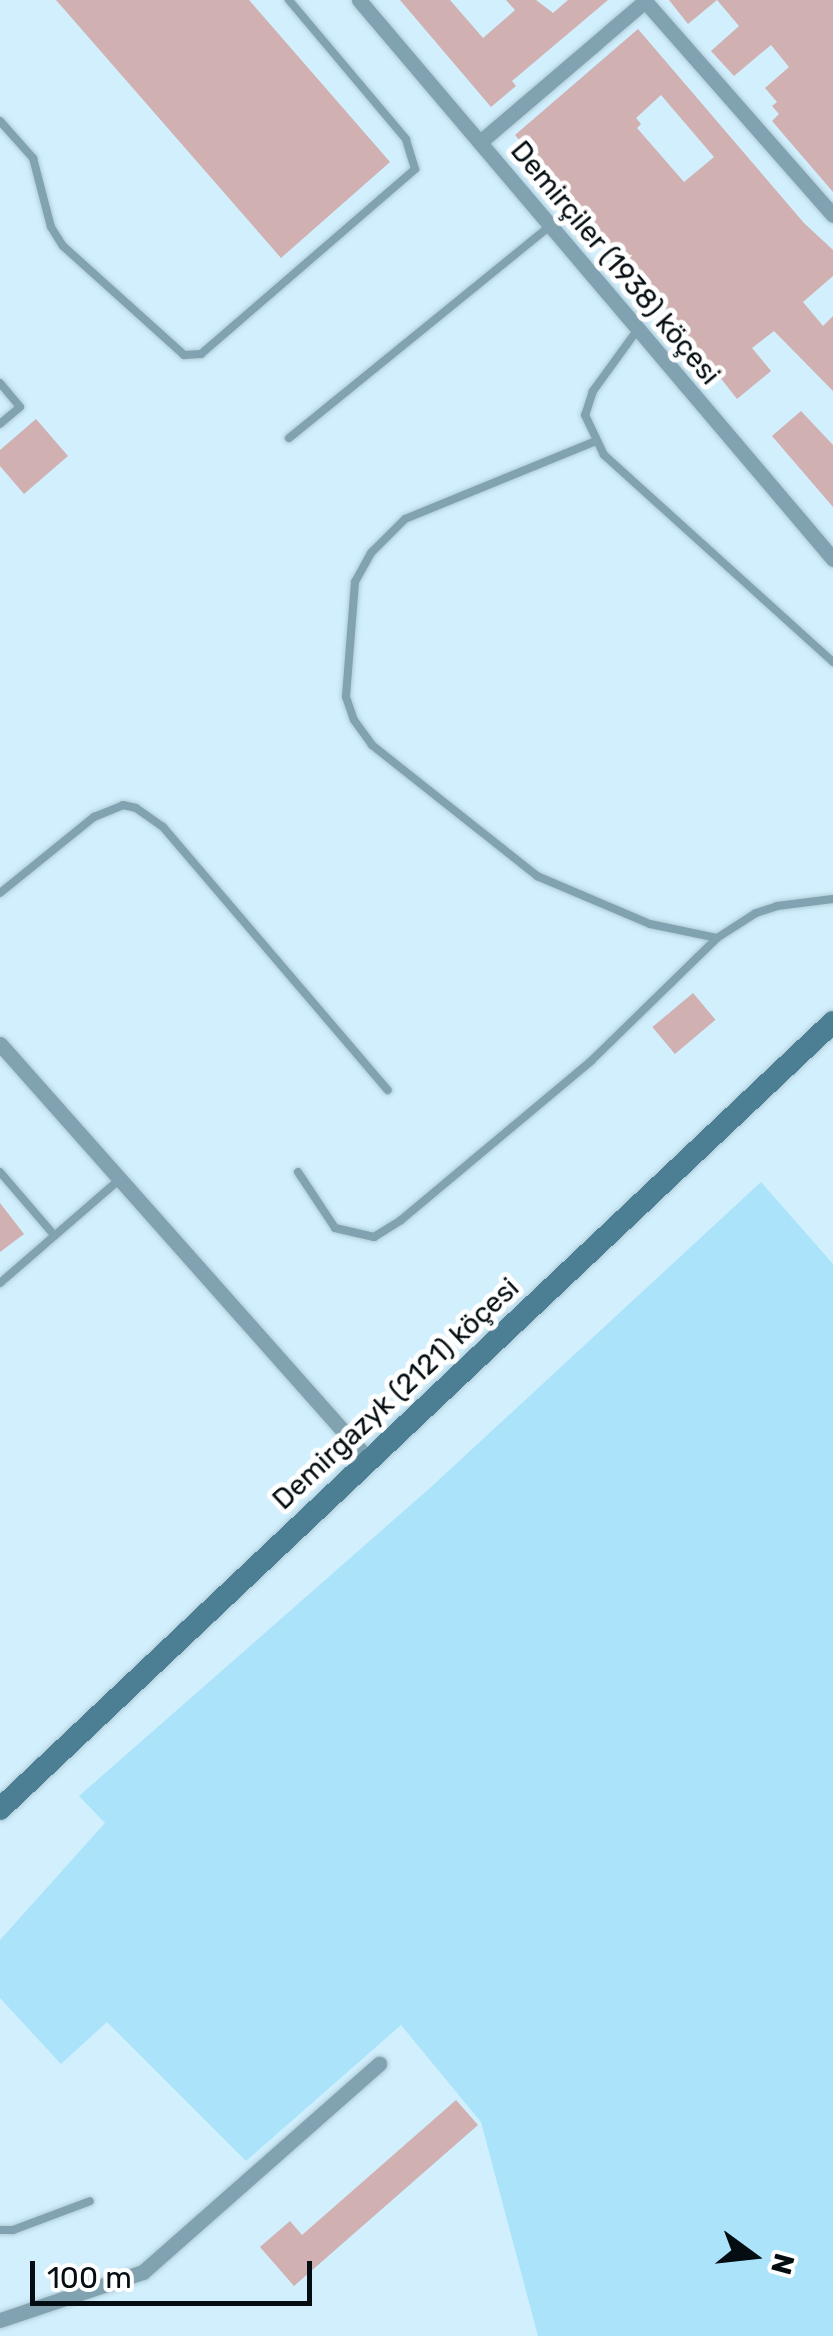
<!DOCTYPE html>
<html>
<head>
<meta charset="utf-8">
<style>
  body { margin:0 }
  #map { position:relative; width:833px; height:2336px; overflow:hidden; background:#d1effd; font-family:Rubik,sans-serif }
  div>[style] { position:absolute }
  .green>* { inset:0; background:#aae3fa }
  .building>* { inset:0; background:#d0b0b1; transform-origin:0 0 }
  .roads { filter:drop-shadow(0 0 2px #b0cbd7) drop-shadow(0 0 2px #b0cbd7) }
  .lane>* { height:8px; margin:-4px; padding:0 4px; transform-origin:4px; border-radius:4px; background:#81a2b0 }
  .street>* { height:15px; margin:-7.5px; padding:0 7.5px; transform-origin:7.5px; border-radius:7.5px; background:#81a2b0 }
  .secondary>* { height:22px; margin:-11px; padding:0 11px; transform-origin:11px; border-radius:11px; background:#4d7f94 }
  span { translate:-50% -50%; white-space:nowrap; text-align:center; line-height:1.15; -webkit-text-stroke:10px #fff; paint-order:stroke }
  .street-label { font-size:28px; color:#040d12 }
  .north { position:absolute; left:703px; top:2206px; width:100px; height:100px; -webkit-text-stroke:8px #fff; paint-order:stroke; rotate:105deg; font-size:28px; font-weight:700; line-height:40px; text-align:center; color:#040d12 }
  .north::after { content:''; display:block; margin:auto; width:35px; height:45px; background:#040d12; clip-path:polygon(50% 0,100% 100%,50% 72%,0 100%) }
  .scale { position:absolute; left:30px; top:2261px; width:282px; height:45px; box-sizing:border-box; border:5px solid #040d12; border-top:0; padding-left:12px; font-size:30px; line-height:35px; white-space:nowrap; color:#040d12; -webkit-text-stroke:8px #fff; paint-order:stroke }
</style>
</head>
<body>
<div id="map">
  <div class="green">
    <i style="clip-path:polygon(761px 1182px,833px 1264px,833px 2336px,538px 2336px,481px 2122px,401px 2025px,246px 2161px,107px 2022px,61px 2064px,0 1998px,0 1940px,105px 1823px,79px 1796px,430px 1488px)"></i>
  </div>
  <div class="building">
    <i style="clip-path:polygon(56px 0,249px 0,390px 162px,281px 258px)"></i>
    <i style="clip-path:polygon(400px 0,450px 0,483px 38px,515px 10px,506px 0,536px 0,553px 13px,568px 0,608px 0,512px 81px,516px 86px,491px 107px)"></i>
    <i style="clip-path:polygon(669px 0,717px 0,688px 24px)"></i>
    <i style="clip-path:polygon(717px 0,833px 0,833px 192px,772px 121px,779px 114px,772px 106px,777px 102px,765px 88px,789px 67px,771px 45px,734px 76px,711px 51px,739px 26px)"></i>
    <i style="clip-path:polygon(evenodd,638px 29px,804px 223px,833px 250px,833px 276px,803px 302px,823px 326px,833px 316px,833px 391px,774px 331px,752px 348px,771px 371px,737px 399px,672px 316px,515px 135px,638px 29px,661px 95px,714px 157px,684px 182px,637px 128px,641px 124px,636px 118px,661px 95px)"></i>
    <i style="clip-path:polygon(801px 411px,833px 445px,833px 507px,772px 436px)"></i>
    <i style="clip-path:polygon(36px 419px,68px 456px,24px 494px,0 466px,0 450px)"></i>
    <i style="left:693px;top:993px;width:35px;height:53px;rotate:50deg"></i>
    <i style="clip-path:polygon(0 1203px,24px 1234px,0 1252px)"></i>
    <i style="clip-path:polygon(456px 2100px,478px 2125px,294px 2286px,260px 2247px,290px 2221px,302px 2235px)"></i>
  </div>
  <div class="roads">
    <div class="lane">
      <i style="left:0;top:121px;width:50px;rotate:48.3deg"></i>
      <i style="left:33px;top:158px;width:71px;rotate:75.4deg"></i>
      <i style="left:51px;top:227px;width:22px;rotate:58deg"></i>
      <i style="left:63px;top:246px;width:163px;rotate:42deg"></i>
      <i style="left:184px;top:355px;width:17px;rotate:-3deg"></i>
      <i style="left:201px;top:354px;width:283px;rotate:-40.8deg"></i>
      <i style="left:415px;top:169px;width:31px;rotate:-107deg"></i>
      <i style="left:406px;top:139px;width:182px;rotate:-130.1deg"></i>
      <i style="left:638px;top:329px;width:77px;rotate:126deg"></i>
      <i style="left:593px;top:391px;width:25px;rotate:108deg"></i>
      <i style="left:585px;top:415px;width:44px;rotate:64.6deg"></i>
      <i style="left:604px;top:455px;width:309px;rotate:42.1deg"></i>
      <i style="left:0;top:383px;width:31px;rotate:50deg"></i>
      <i style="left:20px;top:407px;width:26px;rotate:140deg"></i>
      <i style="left:289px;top:438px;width:338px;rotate:-39.1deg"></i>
      <i style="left:596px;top:441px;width:206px;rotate:157.8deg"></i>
      <i style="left:405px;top:519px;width:48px;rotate:135deg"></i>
      <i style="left:371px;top:553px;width:33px;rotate:119deg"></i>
      <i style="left:355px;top:582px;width:115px;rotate:94.5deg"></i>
      <i style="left:346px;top:697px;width:24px;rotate:71deg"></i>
      <i style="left:354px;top:720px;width:31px;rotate:54deg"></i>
      <i style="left:372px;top:745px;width:211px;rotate:38.4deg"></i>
      <i style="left:537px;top:876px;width:123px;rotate:23deg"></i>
      <i style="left:650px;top:924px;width:68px;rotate:11.8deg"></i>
      <i style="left:0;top:893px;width:121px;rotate:-39deg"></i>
      <i style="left:94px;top:817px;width:31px;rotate:-22deg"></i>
      <i style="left:123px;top:805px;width:13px;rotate:13deg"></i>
      <i style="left:136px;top:808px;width:33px;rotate:35deg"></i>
      <i style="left:163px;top:827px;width:346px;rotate:49.5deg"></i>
      <i style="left:0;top:1172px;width:83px;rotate:49.4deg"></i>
      <i style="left:298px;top:1172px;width:67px;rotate:56.5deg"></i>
      <i style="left:335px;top:1228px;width:40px;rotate:13deg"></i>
      <i style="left:374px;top:1237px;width:32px;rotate:-32deg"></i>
      <i style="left:401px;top:1220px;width:248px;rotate:-39.9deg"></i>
      <i style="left:591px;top:1061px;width:176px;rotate:-44.3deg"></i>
      <i style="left:717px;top:938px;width:46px;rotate:-32.7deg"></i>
      <i style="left:756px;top:913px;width:22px;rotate:-18deg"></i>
      <i style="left:777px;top:906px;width:56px;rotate:-7.1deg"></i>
      <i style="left:0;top:1283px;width:159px;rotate:-40.9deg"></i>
      <i style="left:0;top:2230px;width:13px"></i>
      <i style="left:13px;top:2230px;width:82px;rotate:-20.6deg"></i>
    </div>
    <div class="street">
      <i style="left:359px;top:0;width:733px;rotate:49.7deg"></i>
      <i style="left:644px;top:0;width:286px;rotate:48.7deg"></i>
      <i style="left:480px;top:142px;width:218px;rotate:-40.5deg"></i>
      <i style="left:0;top:1044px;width:556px;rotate:48.43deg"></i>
      <i style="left:0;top:2320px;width:151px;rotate:-18.6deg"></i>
      <i style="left:143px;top:2272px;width:315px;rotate:-41.4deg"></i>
    </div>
    <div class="secondary">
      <i style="left:0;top:1809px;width:1146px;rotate:-43.37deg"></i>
    </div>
  </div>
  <div class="street-label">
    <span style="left:615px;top:263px;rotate:50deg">Demirçiler (1938) köçesi</span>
    <span style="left:396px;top:1394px;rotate:-43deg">Demirgazyk (2121) köçesi</span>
  </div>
  <div class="north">N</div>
  <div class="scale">100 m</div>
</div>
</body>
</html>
